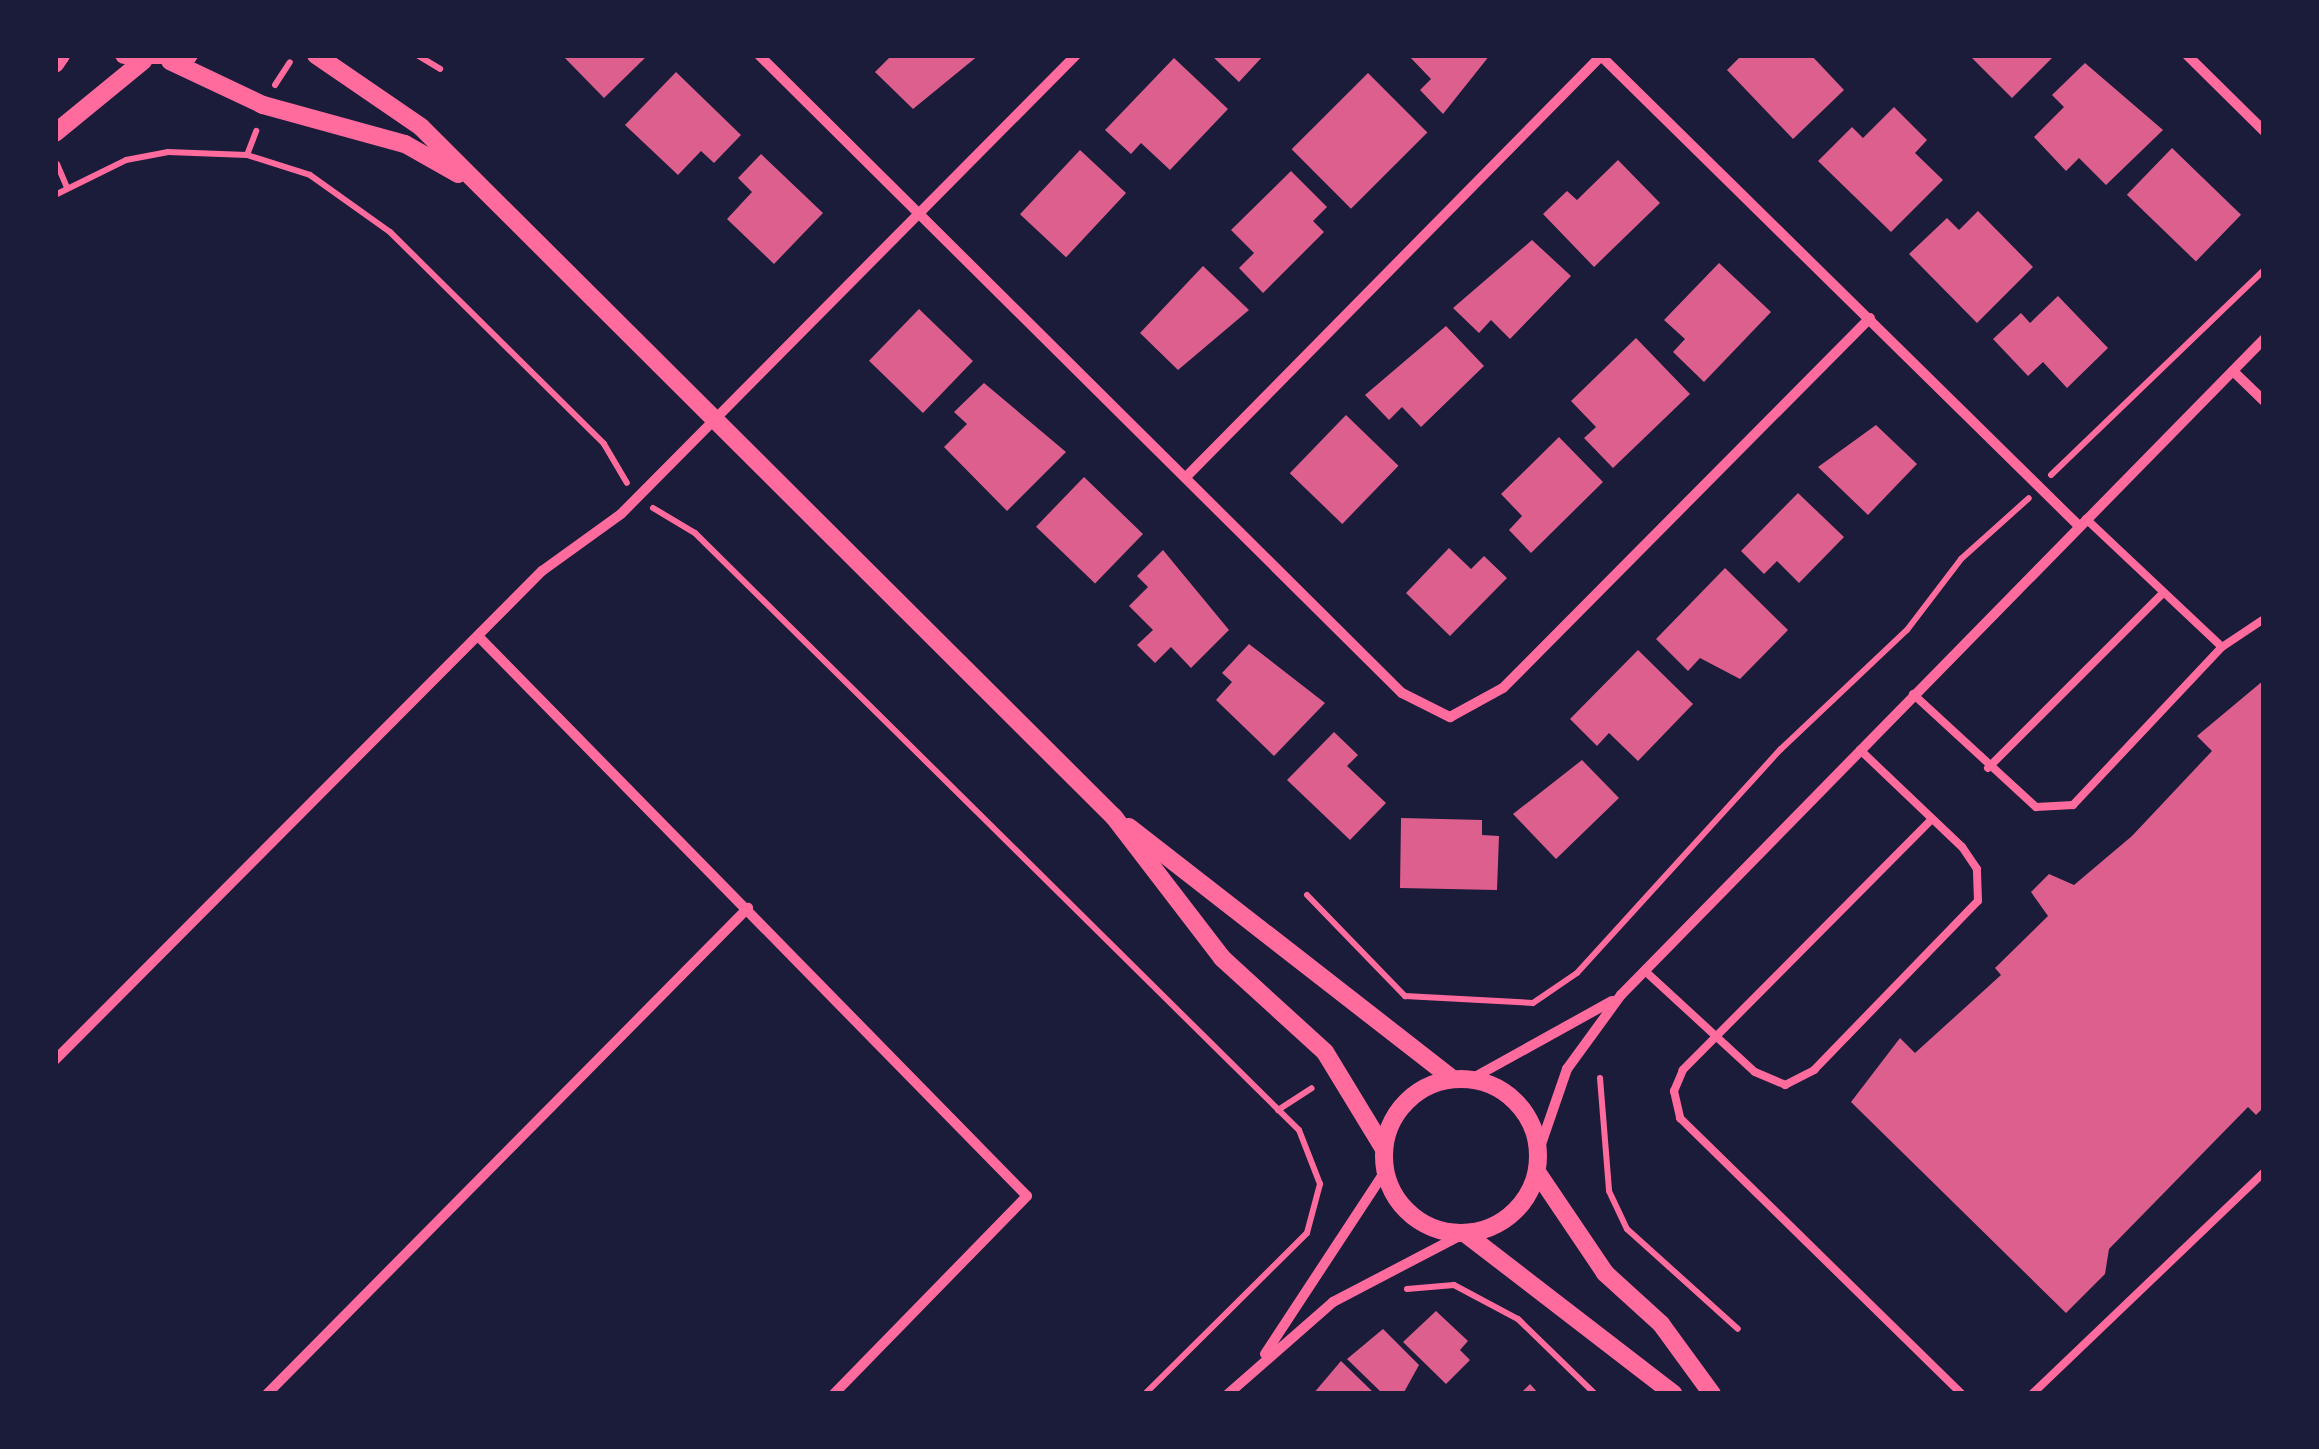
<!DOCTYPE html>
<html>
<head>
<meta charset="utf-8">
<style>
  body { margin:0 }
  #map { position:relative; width:2319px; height:1449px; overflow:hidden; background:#1b1b3a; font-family:"Space Grotesk",sans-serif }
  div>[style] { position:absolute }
  .building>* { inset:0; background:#dd5f8e; transform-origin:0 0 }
  .path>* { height:6px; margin:-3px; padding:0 3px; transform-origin:3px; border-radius:3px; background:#ff6b9d }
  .service>* { height:8px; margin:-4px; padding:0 4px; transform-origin:4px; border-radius:4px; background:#ff6b9d }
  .minor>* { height:10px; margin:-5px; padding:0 5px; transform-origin:5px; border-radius:5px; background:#ff6b9d }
  .tertiary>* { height:18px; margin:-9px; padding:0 9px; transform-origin:9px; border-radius:9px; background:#ff6b9d }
  .tertiary>.ring { margin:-9px; padding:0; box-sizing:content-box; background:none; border:18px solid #ff6b9d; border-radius:50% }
  span { translate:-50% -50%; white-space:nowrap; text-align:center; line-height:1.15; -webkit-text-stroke:8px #1b1b3a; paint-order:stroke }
  .frame { position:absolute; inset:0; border:58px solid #1b1b3a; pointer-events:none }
</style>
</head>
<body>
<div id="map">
  <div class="building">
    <i style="clip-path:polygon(562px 55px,648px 55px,604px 98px)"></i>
    <i style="clip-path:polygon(892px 55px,979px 55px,913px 109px,875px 72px)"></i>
    <i style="clip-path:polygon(1211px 55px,1264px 55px,1239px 82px)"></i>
    <i style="clip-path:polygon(1408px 55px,1490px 55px,1443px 114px,1420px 90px,1431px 79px)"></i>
    <i style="clip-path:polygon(1742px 55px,1811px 55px,1844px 90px,1793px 139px,1727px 70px)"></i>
    <i style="clip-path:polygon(1969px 55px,2055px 55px,2012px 98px)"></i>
    <i style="clip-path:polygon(1174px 58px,1228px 109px,1170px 170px,1141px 143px,1131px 154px,1105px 130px)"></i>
    <i style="clip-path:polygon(2085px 63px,2163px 130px,2106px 185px,2079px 158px,2066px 171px,2034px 137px,2064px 107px,2052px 95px)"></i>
    <i style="clip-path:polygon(676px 72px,741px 135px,714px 163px,701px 151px,678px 175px,625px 125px)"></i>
    <i style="left:1368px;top:73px;width:84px;height:108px;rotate:45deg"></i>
    <i style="clip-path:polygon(1894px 107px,1927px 140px,1915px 153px,1943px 180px,1891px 232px,1818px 161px,1852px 127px,1863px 138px)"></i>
    <i style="left:2172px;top:148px;width:96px;height:65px;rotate:44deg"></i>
    <i style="left:1080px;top:150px;width:63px;height:88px;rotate:43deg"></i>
    <i style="clip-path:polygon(761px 154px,823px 213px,774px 264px,727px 219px,752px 192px,738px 178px)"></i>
    <i style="clip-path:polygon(1618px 160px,1660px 203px,1594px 267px,1543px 214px,1567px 191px,1577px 200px)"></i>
    <i style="clip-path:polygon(1291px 171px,1327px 207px,1313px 221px,1324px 232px,1263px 293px,1239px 268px,1254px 253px,1231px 230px)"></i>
    <i style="clip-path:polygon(1978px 211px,2033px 267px,1977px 323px,1909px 254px,1947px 218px,1959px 230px)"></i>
    <i style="clip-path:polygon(1532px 240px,1571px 276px,1510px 339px,1491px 320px,1479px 333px,1453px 308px)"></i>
    <i style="clip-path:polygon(1719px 263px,1771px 312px,1704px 382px,1673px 352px,1685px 339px,1664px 320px)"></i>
    <i style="clip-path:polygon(1203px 266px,1249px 310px,1178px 370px,1140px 333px)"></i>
    <i style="clip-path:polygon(2058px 296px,2108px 348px,2067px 388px,2043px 362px,2028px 376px,1993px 339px,2021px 313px,2030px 323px)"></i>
    <i style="left:919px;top:309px;width:75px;height:72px;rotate:44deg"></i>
    <i style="clip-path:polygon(1446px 326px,1484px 366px,1421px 427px,1402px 407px,1389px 420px,1365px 395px)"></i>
    <i style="clip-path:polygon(1636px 338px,1690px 394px,1613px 468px,1584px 438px,1596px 427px,1571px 401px)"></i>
    <i style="clip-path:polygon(984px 383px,1066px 452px,1007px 511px,944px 447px,967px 424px,954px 412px)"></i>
    <i style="left:1346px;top:415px;width:73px;height:81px;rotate:44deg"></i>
    <i style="clip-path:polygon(1876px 425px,1917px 464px,1868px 515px,1818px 467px)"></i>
    <i style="clip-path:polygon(1559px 437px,1603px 482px,1531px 553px,1509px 530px,1522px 516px,1501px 494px)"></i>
    <i style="left:1084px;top:477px;width:82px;height:69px;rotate:44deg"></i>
    <i style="clip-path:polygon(1798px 493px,1844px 537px,1799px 583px,1777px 561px,1764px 574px,1741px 551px)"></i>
    <i style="clip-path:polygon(1449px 548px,1471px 569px,1484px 556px,1507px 578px,1450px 636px,1406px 593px)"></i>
    <i style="clip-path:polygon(1163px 550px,1229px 630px,1191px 668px,1171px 647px,1155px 663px,1137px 645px,1153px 630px,1129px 606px,1148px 587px,1137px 576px)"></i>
    <i style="clip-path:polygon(1725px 568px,1788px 630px,1740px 679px,1700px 658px,1688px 671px,1656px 639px)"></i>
    <i style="clip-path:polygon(1249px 644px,1325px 703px,1274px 756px,1216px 700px,1232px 682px,1222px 673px)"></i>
    <i style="clip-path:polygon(1638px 650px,1693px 704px,1638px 761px,1609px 733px,1597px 746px,1570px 719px)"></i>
    <i style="clip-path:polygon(2264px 680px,2264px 1107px,2256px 1115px,2248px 1107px,2109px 1249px,2105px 1274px,2066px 1313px,1851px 1102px,1900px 1038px,1915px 1053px,2001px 975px,1995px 968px,2048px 916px,2031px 892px,2049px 874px,2074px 885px,2132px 836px,2212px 751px,2197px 736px)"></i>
    <i style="clip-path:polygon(1334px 732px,1358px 755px,1347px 766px,1386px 803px,1350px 840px,1287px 780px)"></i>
    <i style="clip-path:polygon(1582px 760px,1619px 798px,1556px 859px,1513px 814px)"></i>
    <i style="clip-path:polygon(1401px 818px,1482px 820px,1482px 835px,1499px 836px,1497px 890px,1400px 888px)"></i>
    <i style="clip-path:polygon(1436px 1311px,1468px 1341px,1460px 1350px,1470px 1360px,1446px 1384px,1403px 1342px)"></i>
    <i style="clip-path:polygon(1383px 1329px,1419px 1365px,1403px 1394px,1383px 1394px,1347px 1359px)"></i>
    <i style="clip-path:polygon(1341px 1361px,1375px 1394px,1313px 1394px)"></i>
    <i style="clip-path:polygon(1530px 1384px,1539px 1394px,1520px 1394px)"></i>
  </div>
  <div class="path">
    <i style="left:417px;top:55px;width:27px;rotate:31deg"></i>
    <i style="left:275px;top:85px;width:27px;rotate:-57deg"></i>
    <i style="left:247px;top:155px;width:26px;rotate:-69deg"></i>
    <i style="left:57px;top:164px;width:26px;rotate:67deg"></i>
    <i style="left:55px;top:195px;width:79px;rotate:-26.2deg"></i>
    <i style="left:126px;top:160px;width:43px;rotate:-10.8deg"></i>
    <i style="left:168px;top:152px;width:79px;rotate:2.2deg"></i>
    <i style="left:247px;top:155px;width:66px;rotate:17.6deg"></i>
    <i style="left:310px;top:175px;width:98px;rotate:35.5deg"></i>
    <i style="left:390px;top:232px;width:301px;rotate:44.7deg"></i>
    <i style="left:604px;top:444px;width:45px;rotate:59.5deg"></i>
    <i style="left:2051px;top:475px;width:296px;rotate:-43.9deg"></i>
    <i style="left:653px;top:508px;width:49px;rotate:30.8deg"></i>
    <i style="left:695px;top:533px;width:849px;rotate:44.67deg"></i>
    <i style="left:1299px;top:1130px;width:58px;rotate:68.7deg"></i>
    <i style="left:1320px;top:1184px;width:51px;rotate:104.9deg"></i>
    <i style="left:1307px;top:1233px;width:228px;rotate:135.2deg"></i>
    <i style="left:1307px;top:895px;width:141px;rotate:45.9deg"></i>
    <i style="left:1405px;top:996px;width:128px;rotate:3.1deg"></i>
    <i style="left:1533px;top:1003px;width:53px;rotate:-34.3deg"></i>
    <i style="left:1577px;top:973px;width:303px;rotate:-47.7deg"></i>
    <i style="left:1781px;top:749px;width:173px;rotate:-43.4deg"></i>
    <i style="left:1907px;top:630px;width:89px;rotate:-52.7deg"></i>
    <i style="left:1961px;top:559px;width:91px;rotate:-41.9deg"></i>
    <i style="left:1600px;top:1078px;width:113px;rotate:85.4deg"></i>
    <i style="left:1609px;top:1191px;width:42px;rotate:64.7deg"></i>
    <i style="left:1627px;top:1229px;width:149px;rotate:42deg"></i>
    <i style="left:1278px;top:1110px;width:40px;rotate:-32.9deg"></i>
    <i style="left:1407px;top:1289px;width:47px;rotate:-4.9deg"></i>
    <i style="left:1454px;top:1285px;width:72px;rotate:28deg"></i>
    <i style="left:1518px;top:1319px;width:107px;rotate:44.2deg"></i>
  </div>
  <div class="service">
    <i style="left:2222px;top:647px;width:50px;rotate:-33.7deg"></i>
    <i style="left:1913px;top:694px;width:167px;rotate:42.6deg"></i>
    <i style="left:2036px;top:807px;width:37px;rotate:-3deg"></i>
    <i style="left:2073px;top:805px;width:217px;rotate:-46.7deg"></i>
    <i style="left:2222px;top:647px;width:187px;rotate:-136.7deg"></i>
    <i style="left:1988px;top:768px;width:247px;rotate:-45deg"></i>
    <i style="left:1932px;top:819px;width:354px;rotate:134.8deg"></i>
    <i style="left:1683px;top:1070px;width:23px;rotate:113deg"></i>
    <i style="left:1674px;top:1091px;width:28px;rotate:77deg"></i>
    <i style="left:1680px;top:1118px;width:395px;rotate:44.4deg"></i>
    <i style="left:1645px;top:971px;width:149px;rotate:42.6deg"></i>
    <i style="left:1755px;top:1072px;width:33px;rotate:23deg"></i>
    <i style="left:1785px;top:1085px;width:33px;rotate:-27deg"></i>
    <i style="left:1814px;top:1070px;width:235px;rotate:-45.9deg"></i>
    <i style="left:1978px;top:901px;width:32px;rotate:-92deg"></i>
    <i style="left:1977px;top:869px;width:27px;rotate:-124deg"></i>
    <i style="left:1962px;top:847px;width:141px;rotate:-136.4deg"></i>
    <i style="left:2032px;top:1394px;width:321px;rotate:-43.7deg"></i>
  </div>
  <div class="minor">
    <i style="left:759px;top:55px;width:906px;rotate:44.78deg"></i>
    <i style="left:1402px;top:693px;width:54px;rotate:26.6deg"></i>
    <i style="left:1450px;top:717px;width:60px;rotate:-28.7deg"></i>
    <i style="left:1503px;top:688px;width:521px;rotate:-45.23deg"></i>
    <i style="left:1600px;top:55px;width:672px;rotate:44.52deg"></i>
    <i style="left:2187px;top:55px;width:108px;rotate:44.6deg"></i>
    <i style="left:2233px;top:371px;width:43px;rotate:44.1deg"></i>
    <i style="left:1186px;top:477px;width:591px;rotate:-45.41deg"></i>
    <i style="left:478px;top:636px;width:784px;rotate:45.57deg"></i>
    <i style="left:1027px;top:1196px;width:277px;rotate:134.3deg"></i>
    <i style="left:55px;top:1060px;width:690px;rotate:-45.12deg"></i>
    <i style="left:542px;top:571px;width:97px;rotate:-35.8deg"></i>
    <i style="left:621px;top:514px;width:646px;rotate:-45.25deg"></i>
    <i style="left:1473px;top:1078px;width:159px;rotate:-29deg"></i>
    <i style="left:1539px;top:1150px;width:86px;rotate:-70.9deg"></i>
    <i style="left:1567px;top:1069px;width:92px;rotate:-53.9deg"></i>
    <i style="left:1621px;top:995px;width:919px;rotate:-45.57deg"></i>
    <i style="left:1265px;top:1354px;width:219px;rotate:-56.7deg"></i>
    <i style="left:267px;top:1394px;width:684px;rotate:-45.3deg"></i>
    <i style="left:1228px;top:1394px;width:140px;rotate:-41.2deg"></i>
    <i style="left:1333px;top:1302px;width:142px;rotate:-27.6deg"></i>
  </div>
  <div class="tertiary">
    <i style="left:124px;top:55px;width:65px"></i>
    <i style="left:316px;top:55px;width:127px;rotate:34.4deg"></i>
    <i style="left:421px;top:127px;width:978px;rotate:44.88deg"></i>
    <i style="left:1114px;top:817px;width:178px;rotate:52.5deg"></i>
    <i style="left:1222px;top:958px;width:139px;rotate:42.4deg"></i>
    <i style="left:1325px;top:1052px;width:114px;rotate:58.7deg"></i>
    <i style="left:170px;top:61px;width:103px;rotate:25.3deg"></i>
    <i style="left:263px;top:105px;width:147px;rotate:15.4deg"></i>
    <i style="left:405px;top:144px;width:61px;rotate:29.5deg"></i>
    <i style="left:55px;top:64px;width:11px;rotate:-56deg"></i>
    <i style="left:55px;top:133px;width:114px;rotate:-39.3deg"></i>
    <i style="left:1129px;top:827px;width:409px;rotate:37.9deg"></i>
    <i class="ring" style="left:1384px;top:1079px;width:136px;height:136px"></i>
    <i style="left:1537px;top:1172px;width:122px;rotate:56deg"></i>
    <i style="left:1605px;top:1273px;width:76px;rotate:42.3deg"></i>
    <i style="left:1661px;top:1324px;width:87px;rotate:53.9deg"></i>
    <i style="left:1466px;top:1234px;width:262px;rotate:37.6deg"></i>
  </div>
  <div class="frame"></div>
</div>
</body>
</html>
